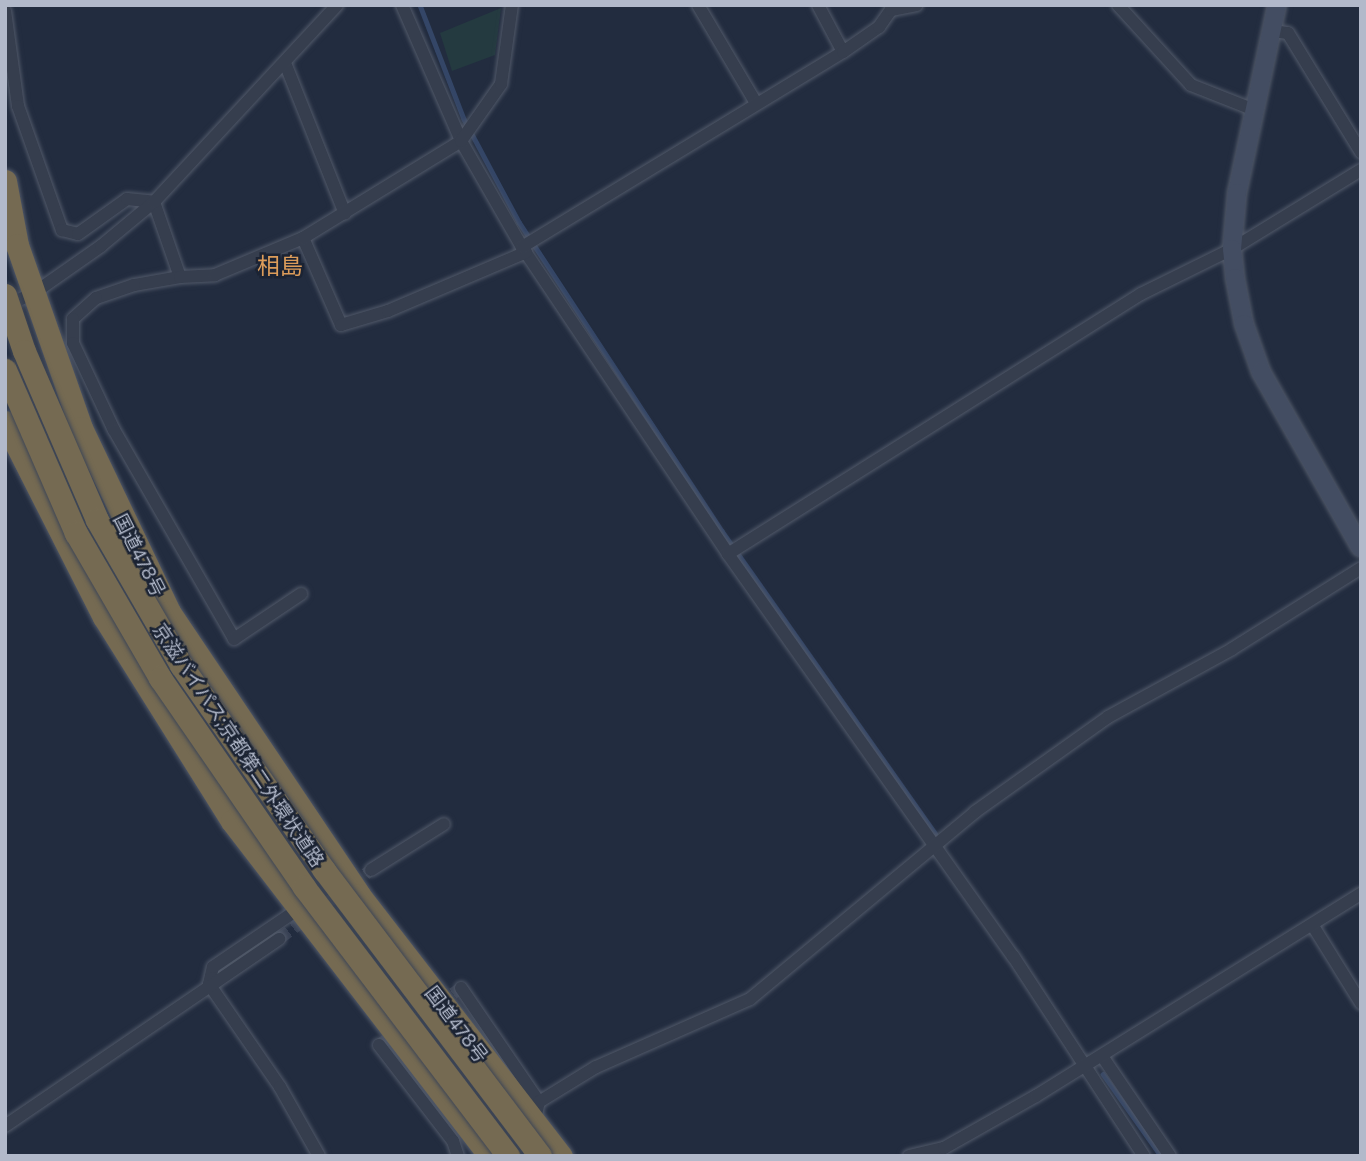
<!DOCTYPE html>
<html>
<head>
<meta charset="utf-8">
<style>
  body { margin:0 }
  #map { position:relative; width:1366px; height:1161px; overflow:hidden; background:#222c3f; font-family:Commissioner,"Noto Sans JP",sans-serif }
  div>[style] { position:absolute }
  .green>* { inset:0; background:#243a40 }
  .stream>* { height:4.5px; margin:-2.25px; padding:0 2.25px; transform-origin:2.25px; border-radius:2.25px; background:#344667 }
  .street-tunnel>* { height:12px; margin-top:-6px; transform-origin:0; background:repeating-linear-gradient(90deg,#384154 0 12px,transparent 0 18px) }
  .roads { filter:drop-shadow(0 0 2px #515969) drop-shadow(0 0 2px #515969) }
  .street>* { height:12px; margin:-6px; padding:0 6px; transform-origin:6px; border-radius:6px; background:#363e4e }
  .secondary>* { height:18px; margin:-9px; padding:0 9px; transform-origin:9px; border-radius:9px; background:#434d62 }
  .highway>* { height:23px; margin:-11.5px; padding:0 11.5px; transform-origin:11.5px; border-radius:11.5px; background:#756a52 }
  .bridges { filter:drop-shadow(0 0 2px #3e4656) drop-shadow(0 0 2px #3e4656) }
  .highway-bridge>* { height:23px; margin:-11.5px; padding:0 11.5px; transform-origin:11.5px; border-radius:11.5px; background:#756a52 }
  span { translate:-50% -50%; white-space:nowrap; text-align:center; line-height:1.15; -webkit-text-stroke:5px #1b2333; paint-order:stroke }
  .street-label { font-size:19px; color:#b2b9ca }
  .quarter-label { font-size:23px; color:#dc9c5a }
  .frame { position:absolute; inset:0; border:7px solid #b2b9ca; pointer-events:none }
</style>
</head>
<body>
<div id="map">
  <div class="green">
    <i style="clip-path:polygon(501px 8px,495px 55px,452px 71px,440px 33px)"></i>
  </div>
  <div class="stream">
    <i style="left:420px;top:5px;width:122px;rotate:68.9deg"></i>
    <i style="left:464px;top:119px;width:117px;rotate:61.9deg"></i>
    <i style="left:519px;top:222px;width:370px;rotate:56.7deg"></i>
    <i style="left:722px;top:531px;width:370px;rotate:54.8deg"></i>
    <i style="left:1103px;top:1074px;width:100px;rotate:54.7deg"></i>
  </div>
  <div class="street-tunnel">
    <i style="left:279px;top:939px;width:115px;rotate:-36.9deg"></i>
    <i style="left:379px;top:1045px;width:100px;rotate:-34.8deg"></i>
  </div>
  <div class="roads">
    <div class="street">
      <i style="left:402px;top:5px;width:148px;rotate:66.5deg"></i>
      <i style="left:461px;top:141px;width:122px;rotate:60.1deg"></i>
      <i style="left:522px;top:247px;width:370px;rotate:56.1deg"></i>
      <i style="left:728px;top:554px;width:493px;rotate:54.7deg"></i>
      <i style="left:1013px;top:956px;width:239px;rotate:56.8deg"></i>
      <i style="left:698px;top:5px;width:114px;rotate:59.4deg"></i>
      <i style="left:818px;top:5px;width:53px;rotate:62deg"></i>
      <i style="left:1118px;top:5px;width:108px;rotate:47.6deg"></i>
      <i style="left:1191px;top:85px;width:71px;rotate:21.5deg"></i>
      <i style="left:5px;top:11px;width:96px;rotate:82.2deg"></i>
      <i style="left:18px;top:106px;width:132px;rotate:70.5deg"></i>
      <i style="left:62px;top:230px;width:16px;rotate:14deg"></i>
      <i style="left:78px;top:234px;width:60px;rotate:-35.5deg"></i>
      <i style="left:127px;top:199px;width:27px;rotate:6deg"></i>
      <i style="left:154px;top:202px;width:79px;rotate:70.9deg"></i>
      <i style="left:180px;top:277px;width:47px;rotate:170.1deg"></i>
      <i style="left:134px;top:285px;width:40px;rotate:161.1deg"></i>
      <i style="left:96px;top:298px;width:31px;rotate:138deg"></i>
      <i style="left:73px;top:319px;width:24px;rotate:90deg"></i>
      <i style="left:73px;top:343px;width:96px;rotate:64.8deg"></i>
      <i style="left:114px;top:430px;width:241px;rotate:60.1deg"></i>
      <i style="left:234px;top:639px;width:81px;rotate:-33.9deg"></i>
      <i style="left:1273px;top:31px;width:15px;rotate:8deg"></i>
      <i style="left:1288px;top:33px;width:140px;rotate:58.5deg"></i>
      <i style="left:285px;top:63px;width:162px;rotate:68.3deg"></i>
      <i style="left:303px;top:238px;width:95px;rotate:66.4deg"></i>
      <i style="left:341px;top:325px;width:49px;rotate:-16.6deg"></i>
      <i style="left:388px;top:311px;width:150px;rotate:-23.1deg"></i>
      <i style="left:522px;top:247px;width:376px;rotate:-31.3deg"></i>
      <i style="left:843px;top:52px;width:44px;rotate:-34.8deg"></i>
      <i style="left:879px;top:27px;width:21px;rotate:-55deg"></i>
      <i style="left:891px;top:10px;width:26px;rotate:-11deg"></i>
      <i style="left:180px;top:277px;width:35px;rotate:-3deg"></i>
      <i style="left:215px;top:275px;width:95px;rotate:-22.8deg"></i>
      <i style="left:303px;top:238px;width:185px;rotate:-31.5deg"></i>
      <i style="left:461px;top:141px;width:70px;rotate:-54.9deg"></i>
      <i style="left:501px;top:84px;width:80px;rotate:-82.1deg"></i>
      <i style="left:5px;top:306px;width:32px;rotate:-24deg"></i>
      <i style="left:34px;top:293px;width:82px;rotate:-35deg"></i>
      <i style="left:101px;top:246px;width:69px;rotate:-39.7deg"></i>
      <i style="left:154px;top:202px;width:269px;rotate:-47.1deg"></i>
      <i style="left:728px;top:554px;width:488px;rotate:-32.2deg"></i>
      <i style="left:1141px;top:294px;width:102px;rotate:-26.3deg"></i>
      <i style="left:1232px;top:249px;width:151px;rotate:-31.5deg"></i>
      <i style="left:371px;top:870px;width:86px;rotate:-32.2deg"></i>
      <i style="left:1313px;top:926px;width:91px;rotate:58.1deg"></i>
      <i style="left:209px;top:984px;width:125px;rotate:55.4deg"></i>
      <i style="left:280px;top:1087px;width:79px;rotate:60.5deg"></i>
      <i style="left:209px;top:984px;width:17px;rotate:-77deg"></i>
      <i style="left:213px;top:967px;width:102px;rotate:-34.2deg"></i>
      <i style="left:461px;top:988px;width:138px;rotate:55.6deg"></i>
      <i style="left:379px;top:1045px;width:121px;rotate:52.4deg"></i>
      <i style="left:453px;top:1141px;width:16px;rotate:72deg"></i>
      <i style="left:1102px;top:1056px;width:121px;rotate:55.8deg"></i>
      <i style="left:534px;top:1123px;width:22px;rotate:-77deg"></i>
      <i style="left:539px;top:1102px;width:67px;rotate:-31.6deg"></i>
      <i style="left:596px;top:1067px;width:168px;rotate:-23.8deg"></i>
      <i style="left:750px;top:999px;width:293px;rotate:-39.7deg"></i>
      <i style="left:975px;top:812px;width:163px;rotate:-35.5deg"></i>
      <i style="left:1108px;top:717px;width:141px;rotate:-28.7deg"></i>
      <i style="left:1232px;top:649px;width:152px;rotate:-32.1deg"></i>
      <i style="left:5px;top:1126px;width:332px;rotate:-34.3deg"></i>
      <i style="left:909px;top:1156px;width:36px;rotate:-13deg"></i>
      <i style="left:944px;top:1148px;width:106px;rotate:-29.5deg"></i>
      <i style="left:1036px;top:1096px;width:383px;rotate:-31.9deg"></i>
    </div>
    <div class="secondary">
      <i style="left:1277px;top:5px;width:192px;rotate:102deg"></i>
      <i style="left:1237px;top:193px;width:56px;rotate:95.1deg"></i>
      <i style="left:1232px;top:249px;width:29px;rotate:84deg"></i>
      <i style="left:1235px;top:278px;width:47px;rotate:78.9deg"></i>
      <i style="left:1244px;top:324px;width:51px;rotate:70.5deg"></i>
      <i style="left:1261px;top:372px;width:202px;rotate:60.4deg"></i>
    </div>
    <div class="highway">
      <i style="left:5px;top:181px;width:65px;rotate:79.4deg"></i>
      <i style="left:17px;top:245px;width:194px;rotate:70.7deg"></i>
      <i style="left:81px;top:428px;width:204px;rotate:64.4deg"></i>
      <i style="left:169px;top:612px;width:341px;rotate:56.1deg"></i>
      <i style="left:359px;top:895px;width:330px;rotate:52.3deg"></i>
      <i style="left:5px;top:422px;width:219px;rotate:63.1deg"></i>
      <i style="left:104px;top:617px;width:241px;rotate:57.9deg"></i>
      <i style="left:232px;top:821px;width:423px;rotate:52.4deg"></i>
    </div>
  </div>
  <div class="bridges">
    <div class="highway-bridge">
      <i style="left:5px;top:295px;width:59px;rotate:71.3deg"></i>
      <i style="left:24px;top:351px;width:184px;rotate:66.6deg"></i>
      <i style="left:97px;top:520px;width:168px;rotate:59.9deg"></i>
      <i style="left:181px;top:665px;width:250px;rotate:55.1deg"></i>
      <i style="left:324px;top:870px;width:358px;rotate:52.9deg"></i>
      <i style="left:5px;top:370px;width:178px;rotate:66.5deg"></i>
      <i style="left:76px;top:533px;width:168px;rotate:59.9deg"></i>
      <i style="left:160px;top:678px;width:254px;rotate:55.4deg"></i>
      <i style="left:304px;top:887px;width:338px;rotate:52.8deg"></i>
    </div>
  </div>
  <div class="street-label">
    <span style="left:140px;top:555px;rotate:63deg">国道478号</span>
    <span style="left:239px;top:745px;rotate:56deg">京滋バイパス;京都第二外環状道路</span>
    <span style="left:457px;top:1024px;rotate:53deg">国道478号</span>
  </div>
  <div class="quarter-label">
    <span style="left:280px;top:265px">相島</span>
  </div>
  <div class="frame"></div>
</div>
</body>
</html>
